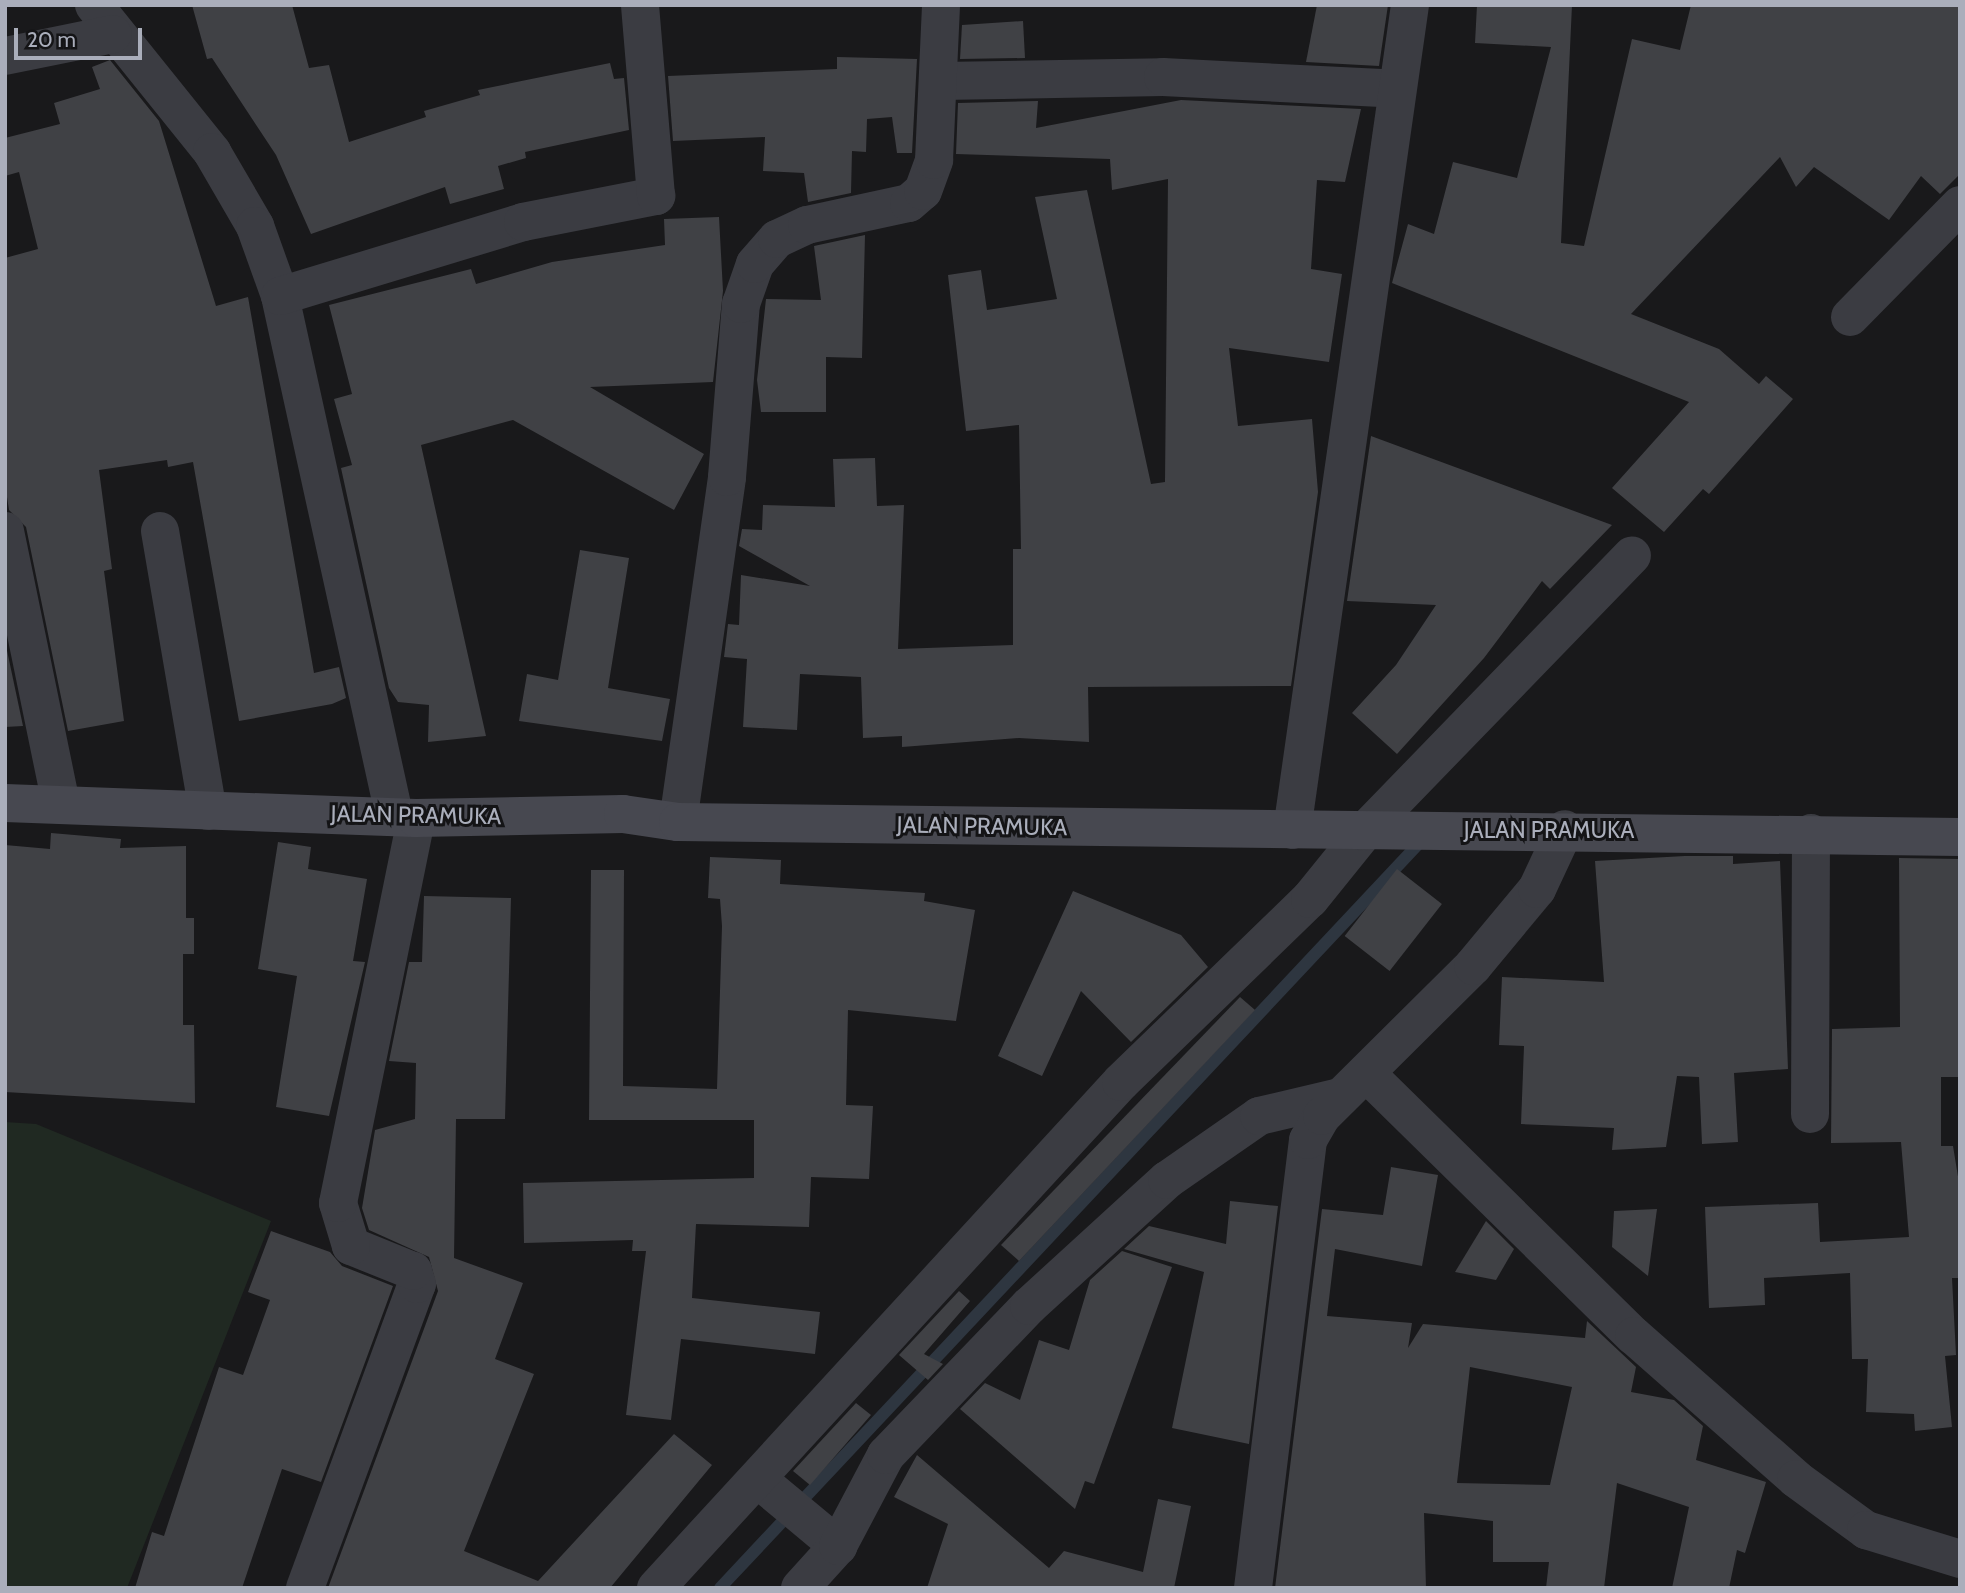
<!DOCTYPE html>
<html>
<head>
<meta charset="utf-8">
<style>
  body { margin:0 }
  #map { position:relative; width:1965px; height:1593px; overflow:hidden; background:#19191b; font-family:Cabin,sans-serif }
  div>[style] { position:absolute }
  .green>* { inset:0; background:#202922 }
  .stream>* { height:12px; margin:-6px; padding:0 6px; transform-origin:6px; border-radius:6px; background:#2e3640 }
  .building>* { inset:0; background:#404145; transform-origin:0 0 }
  .minor>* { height:38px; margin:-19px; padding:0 19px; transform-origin:19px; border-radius:19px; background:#3b3c42 }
  .secondary>* { height:38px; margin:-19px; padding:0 19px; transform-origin:19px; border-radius:19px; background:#474850 }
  span { translate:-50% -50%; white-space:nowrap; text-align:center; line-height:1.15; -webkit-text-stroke:6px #141416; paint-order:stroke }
  .street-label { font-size:23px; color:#aaaebb }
  .frame { position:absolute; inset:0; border:7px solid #aaaebb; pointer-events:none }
  .scale { position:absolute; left:14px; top:28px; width:128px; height:32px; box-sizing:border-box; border:4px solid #aaaebb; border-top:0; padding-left:9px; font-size:21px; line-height:24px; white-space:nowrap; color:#aaaebb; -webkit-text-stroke:5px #141416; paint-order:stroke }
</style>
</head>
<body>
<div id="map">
  <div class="green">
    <i style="clip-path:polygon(5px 1122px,36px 1124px,271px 1221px,127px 1588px,5px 1588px)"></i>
  </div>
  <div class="stream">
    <i style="left:720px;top:1588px;width:1027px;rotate:-46.81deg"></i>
  </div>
  <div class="building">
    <i style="clip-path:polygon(192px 5px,292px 5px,309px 68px,329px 65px,349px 142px,426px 117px,424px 111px,480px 95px,478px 90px,610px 63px,614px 79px,624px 78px,629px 130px,525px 152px,526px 158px,498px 166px,504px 189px,450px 204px,445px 187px,311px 234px,276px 155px,212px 58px,207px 59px)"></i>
    <i style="clip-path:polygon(1317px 5px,1388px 5px,1379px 66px,1306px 62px)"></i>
    <i style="clip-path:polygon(1477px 5px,1572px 5px,1561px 243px,1584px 246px,1632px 39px,1680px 50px,1691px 5px,1960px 5px,1960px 174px,1940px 194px,1921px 176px,1889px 220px,1814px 167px,1796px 187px,1780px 157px,1631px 314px,1719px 349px,1759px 384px,1766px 376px,1793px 399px,1709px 494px,1703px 489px,1664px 532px,1612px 488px,1689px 402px,1392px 283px,1408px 224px,1434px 234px,1453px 162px,1517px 178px,1551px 47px,1475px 43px)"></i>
    <i style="clip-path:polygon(1023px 21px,1025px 58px,960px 59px,962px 25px)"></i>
    <i style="clip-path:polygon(837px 57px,917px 59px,912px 153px,897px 153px,892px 117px,867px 119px,866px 152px,852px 151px,851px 193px,808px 202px,804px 173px,763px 171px,765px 137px,673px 141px,668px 76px,837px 69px)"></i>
    <i style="clip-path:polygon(110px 60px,159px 121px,216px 306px,248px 297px,314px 673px,339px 667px,346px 698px,332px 704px,239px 721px,193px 462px,168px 467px,167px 460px,99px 470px,112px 569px,104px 571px,124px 721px,68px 731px,26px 527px,9px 510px,5px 484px,5px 258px,38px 249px,19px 172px,5px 176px,5px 138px,60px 124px,54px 103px,100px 89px,92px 67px)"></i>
    <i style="clip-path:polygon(1181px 100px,1361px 109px,1345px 182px,1317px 180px,1311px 269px,1342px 274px,1329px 362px,1229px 348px,1238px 426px,1312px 419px,1318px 492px,1291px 686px,1088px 687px,1089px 742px,1019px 738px,902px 747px,902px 736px,863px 738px,861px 677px,800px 674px,797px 730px,743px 727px,747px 659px,724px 657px,728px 624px,739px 625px,741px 575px,810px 586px,739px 546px,742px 529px,762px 530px,763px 505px,835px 507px,833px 459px,875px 458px,877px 506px,904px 505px,898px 649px,1013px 645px,1013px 549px,1021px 549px,1019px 425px,966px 431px,948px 275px,981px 270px,987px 310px,1057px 299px,1035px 197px,1087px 190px,1151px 484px,1165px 482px,1168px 179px,1112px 190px,1110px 159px,956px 154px,958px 103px,1038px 101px,1036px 128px)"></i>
    <i style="clip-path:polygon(719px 217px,723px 291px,713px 382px,590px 387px,704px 454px,674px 510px,513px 420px,421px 445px,486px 736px,428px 742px,429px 705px,398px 702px,389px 688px,341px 468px,352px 465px,334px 399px,352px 394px,329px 305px,471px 269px,476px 284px,552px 262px,665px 245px,664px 219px)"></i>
    <i style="clip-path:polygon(865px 235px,862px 358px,826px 357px,826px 412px,761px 412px,757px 380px,766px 299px,821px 300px,814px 246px)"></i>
    <i style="clip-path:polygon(1371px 436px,1612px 525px,1550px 589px,1542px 581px,1484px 658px,1397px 754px,1352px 713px,1396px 665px,1436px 605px,1347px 601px)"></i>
    <i style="clip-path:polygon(580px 550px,629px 558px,608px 688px,670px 699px,662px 741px,519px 721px,527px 674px,558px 680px)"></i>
    <i style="clip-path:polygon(5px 641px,23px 726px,5px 727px)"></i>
    <i style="clip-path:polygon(51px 833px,121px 839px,120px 848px,186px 846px,186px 918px,194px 918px,194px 954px,183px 954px,183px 1025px,194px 1025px,195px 1103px,5px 1092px,5px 845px,50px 849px)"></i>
    <i style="clip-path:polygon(278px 842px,311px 847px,308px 869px,367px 879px,353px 961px,365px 962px,329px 1116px,276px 1107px,297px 976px,258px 969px)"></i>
    <i style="clip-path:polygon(1685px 856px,1733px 856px,1733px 864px,1780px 861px,1788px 1069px,1734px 1073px,1738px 1142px,1702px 1144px,1699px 1077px,1677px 1076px,1666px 1147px,1612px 1150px,1614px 1128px,1521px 1124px,1524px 1046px,1499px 1045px,1502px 977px,1604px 982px,1595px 861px)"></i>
    <i style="clip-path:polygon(710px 857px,781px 860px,780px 884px,925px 893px,924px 901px,975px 910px,956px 1021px,848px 1010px,846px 1105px,873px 1106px,869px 1179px,811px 1177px,809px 1227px,696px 1224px,692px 1298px,820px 1312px,815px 1354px,681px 1339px,671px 1420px,626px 1415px,646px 1251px,632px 1251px,633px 1240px,524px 1243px,523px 1183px,754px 1178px,754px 1120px,589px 1120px,591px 870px,624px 870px,623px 1086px,717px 1089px,722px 926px,720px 899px,708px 898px)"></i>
    <i style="clip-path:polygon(1899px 858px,1960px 859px,1960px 1077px,1941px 1077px,1941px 1146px,1953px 1146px,1960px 1189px,1960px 1278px,1952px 1278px,1956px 1355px,1945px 1356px,1952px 1427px,1915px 1431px,1914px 1414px,1866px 1412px,1868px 1359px,1852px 1359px,1850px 1273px,1764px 1278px,1765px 1305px,1709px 1308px,1705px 1207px,1818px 1203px,1820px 1242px,1909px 1237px,1901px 1142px,1831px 1143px,1832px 1029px,1900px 1027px)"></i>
    <i style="left:1397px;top:869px;width:57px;height:85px;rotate:38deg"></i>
    <i style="clip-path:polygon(1073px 891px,1181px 935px,1208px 967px,1131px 1042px,1081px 991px,1042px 1076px,998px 1056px)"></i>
    <i style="clip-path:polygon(424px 896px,511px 898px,505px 1119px,456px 1119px,454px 1258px,523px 1283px,495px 1359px,534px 1374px,464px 1551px,538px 1581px,674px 1434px,712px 1465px,610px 1588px,328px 1588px,438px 1291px,429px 1257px,369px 1230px,362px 1208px,375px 1130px,415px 1119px,416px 1063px,389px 1061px,409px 962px,422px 962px)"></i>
    <i style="clip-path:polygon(1240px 997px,1255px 1010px,1019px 1261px,1001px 1245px)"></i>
    <i style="clip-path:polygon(evenodd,1391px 1167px,1438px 1175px,1422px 1266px,1335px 1249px,1327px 1316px,1412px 1323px,1408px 1348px,1423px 1324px,1585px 1338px,1587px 1321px,1636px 1367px,1631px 1392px,1674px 1400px,1703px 1426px,1696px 1460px,1766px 1482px,1745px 1553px,1737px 1550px,1729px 1588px,1672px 1588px,1689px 1507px,1617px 1483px,1604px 1588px,1546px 1588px,1549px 1562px,1493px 1562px,1493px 1521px,1424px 1513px,1426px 1588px,1275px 1588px,1322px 1209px,1383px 1215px,1391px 1167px,1470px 1367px,1572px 1387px,1550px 1485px,1457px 1483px,1470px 1367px)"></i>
    <i style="clip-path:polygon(1230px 1201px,1278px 1206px,1249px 1444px,1172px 1428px,1204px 1272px,1124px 1249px,1149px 1226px,1226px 1244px)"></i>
    <i style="clip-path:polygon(1657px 1209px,1648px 1276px,1612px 1247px,1614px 1211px)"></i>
    <i style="clip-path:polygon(1486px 1221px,1514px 1249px,1496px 1280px,1455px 1272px)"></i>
    <i style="clip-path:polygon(271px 1231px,330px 1252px,342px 1266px,393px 1286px,321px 1482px,282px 1469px,242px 1588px,135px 1588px,152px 1532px,164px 1536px,219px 1367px,243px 1375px,270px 1300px,248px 1292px)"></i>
    <i style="clip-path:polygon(1122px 1251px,1172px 1267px,1094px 1484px,1085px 1481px,1075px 1509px,960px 1409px,985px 1383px,1020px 1400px,1039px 1340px,1069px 1350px,1090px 1280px)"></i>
    <i style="clip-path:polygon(959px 1291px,970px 1301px,924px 1354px,943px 1364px,928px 1380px,899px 1355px)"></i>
    <i style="clip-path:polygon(856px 1403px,871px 1415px,810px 1485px,793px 1471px)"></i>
    <i style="clip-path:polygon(917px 1455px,1049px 1568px,1064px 1551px,1143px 1572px,1158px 1499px,1191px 1506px,1174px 1588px,927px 1588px,948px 1524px,894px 1497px)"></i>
  </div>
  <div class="minor">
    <i style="left:94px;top:5px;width:189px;rotate:51.2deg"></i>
    <i style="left:212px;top:152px;width:86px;rotate:59.8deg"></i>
    <i style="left:255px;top:226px;width:74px;rotate:70.3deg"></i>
    <i style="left:280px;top:296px;width:530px;rotate:77.59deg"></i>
    <i style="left:5px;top:56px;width:110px;rotate:-11.5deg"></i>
    <i style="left:941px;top:81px;width:222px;rotate:-1deg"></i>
    <i style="left:1163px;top:77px;width:234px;rotate:2.9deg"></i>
    <i style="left:280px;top:296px;width:254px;rotate:-16.9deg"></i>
    <i style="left:523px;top:222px;width:136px;rotate:-11.1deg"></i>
    <i style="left:656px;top:196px;width:192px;rotate:-94.8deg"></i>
    <i style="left:1850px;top:317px;width:157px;rotate:-45.5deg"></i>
    <i style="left:5px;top:531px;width:279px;rotate:78.4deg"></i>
    <i style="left:160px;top:531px;width:284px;rotate:80.3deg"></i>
    <i style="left:678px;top:822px;width:348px;rotate:-81.9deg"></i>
    <i style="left:727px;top:477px;width:174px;rotate:-85.4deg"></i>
    <i style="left:741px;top:304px;width:42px;rotate:-70.7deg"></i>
    <i style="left:755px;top:264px;width:33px;rotate:-49deg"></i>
    <i style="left:777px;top:239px;width:33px;rotate:-25deg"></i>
    <i style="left:807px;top:225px;width:104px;rotate:-12.2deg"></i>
    <i style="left:909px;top:203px;width:18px;rotate:-41deg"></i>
    <i style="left:923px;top:191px;width:33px;rotate:-70deg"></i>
    <i style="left:934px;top:160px;width:155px;rotate:-87.4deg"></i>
    <i style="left:1292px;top:830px;width:833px;rotate:-81.86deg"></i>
    <i style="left:1366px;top:1073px;width:375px;rotate:44.5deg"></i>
    <i style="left:1634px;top:1336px;width:216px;rotate:41.4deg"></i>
    <i style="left:1796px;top:1479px;width:87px;rotate:36.1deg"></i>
    <i style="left:1866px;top:1530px;width:98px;rotate:17.1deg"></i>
    <i style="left:1810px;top:1114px;width:281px;rotate:-89.8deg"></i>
    <i style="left:760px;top:1481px;width:102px;rotate:39.8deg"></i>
    <i style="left:305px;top:1588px;width:324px;rotate:-69.8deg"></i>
    <i style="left:417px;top:1284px;width:14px;rotate:-107deg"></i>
    <i style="left:413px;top:1271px;width:67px;rotate:-158deg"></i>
    <i style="left:351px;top:1246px;width:45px;rotate:-106.8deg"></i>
    <i style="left:338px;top:1203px;width:393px;rotate:-78.5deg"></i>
    <i style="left:656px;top:1588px;width:687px;rotate:-47.42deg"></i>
    <i style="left:1121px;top:1082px;width:263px;rotate:-44.1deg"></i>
    <i style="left:1310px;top:899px;width:86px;rotate:-51.1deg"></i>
    <i style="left:1364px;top:832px;width:385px;rotate:-45.9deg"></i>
    <i style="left:800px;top:1588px;width:57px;rotate:-47.9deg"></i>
    <i style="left:838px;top:1546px;width:103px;rotate:-62.2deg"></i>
    <i style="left:886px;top:1455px;width:207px;rotate:-46.2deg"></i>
    <i style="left:1029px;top:1306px;width:187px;rotate:-42.4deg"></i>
    <i style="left:1167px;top:1180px;width:112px;rotate:-34.8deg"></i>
    <i style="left:1259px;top:1116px;width:83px;rotate:-13.2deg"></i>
    <i style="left:1253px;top:1588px;width:451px;rotate:-83deg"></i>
    <i style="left:1308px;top:1140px;width:28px;rotate:-60deg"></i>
    <i style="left:1322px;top:1116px;width:213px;rotate:-44.8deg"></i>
    <i style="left:1473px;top:966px;width:100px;rotate:-50.3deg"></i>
    <i style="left:1537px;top:889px;width:66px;rotate:-65deg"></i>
  </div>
  <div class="secondary">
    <i style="left:5px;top:803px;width:411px;rotate:2.1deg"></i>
    <i style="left:416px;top:818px;width:207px;rotate:-1.1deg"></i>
    <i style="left:623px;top:814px;width:56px;rotate:8.3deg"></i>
    <i style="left:678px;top:822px;width:1282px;rotate:0.67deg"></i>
  </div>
  <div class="street-label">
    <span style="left:416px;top:815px;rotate:1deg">JALAN PRAMUKA</span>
    <span style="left:982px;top:826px;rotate:1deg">JALAN PRAMUKA</span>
    <span style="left:1549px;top:830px">JALAN PRAMUKA</span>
  </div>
  <div class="frame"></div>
  <div class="scale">20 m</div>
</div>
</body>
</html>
